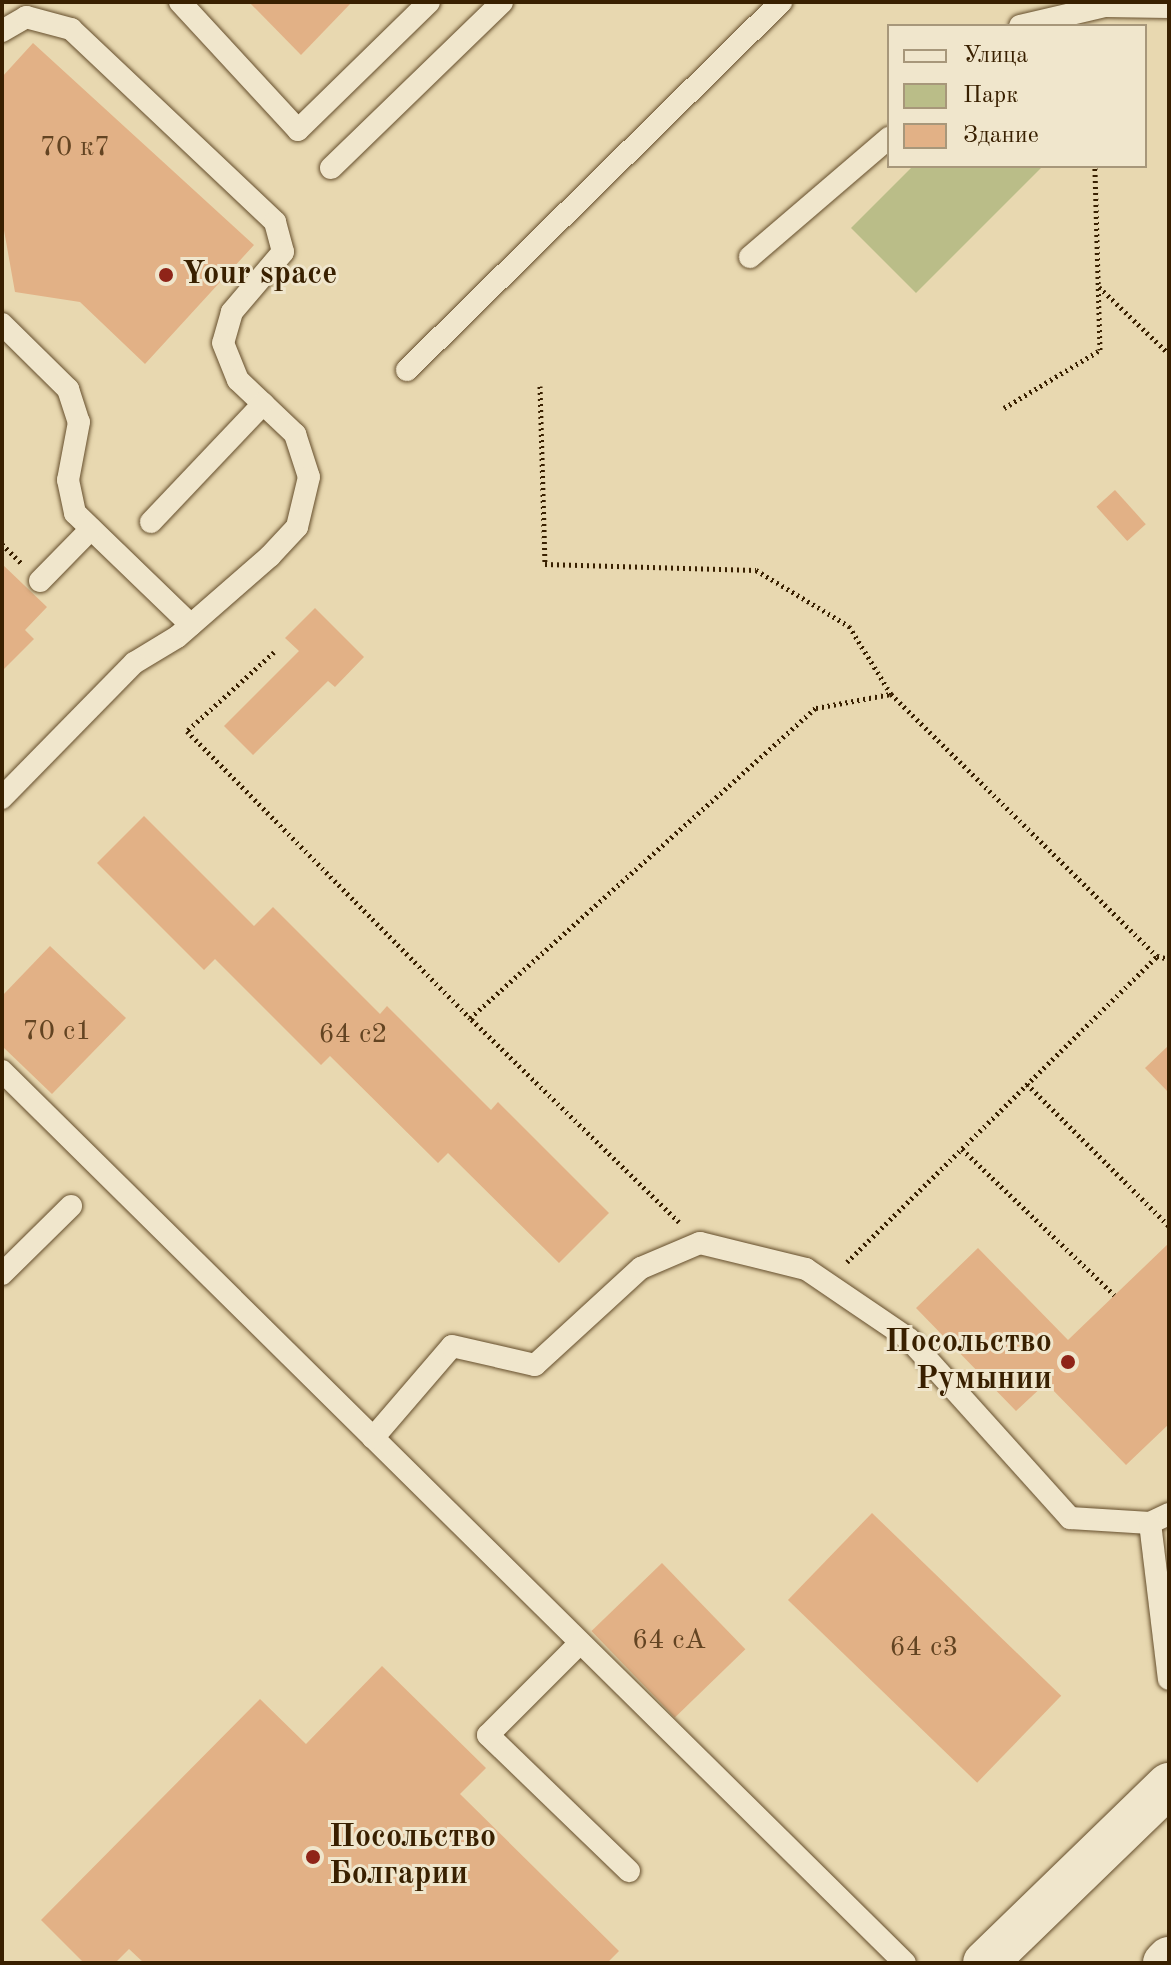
<!DOCTYPE html>
<html>
<head>
<meta charset="utf-8">
<style>
  body { margin:0 }
  #map { position:relative; width:1171px; height:1965px; overflow:hidden; background:#e8d8b0; font-family:"Old Standard TT",serif }
  div>[style] { position:absolute }
  .green>* { inset:0; background:#babd88 }
  .building>* { inset:0; background:#e2b186; transform-origin:0 0 }
  .path>* { height:5px; margin-top:-2.5px; transform-origin:0; background:repeating-linear-gradient(90deg,#392000 0 2px,transparent 0 6px) }
  .roads { filter:drop-shadow(0 0 2px #654e2c) drop-shadow(0 0 2px #654e2c) }
  .service>* { height:22px; margin:-11px; padding:0 11px; transform-origin:11px; border-radius:11px; background:#f0e6cc }
  .tertiary>* { height:44px; margin:-22px; padding:0 22px; transform-origin:22px; border-radius:22px; background:#f0e6cc }
  .secondary>* { height:44px; margin:-22px; padding:0 22px; transform-origin:22px; border-radius:22px; background:#f0e6cc }
  .dots>* { width:22px; height:22px; translate:-50% -50%; box-sizing:border-box; border:4px solid #f0e6cc; border-radius:50% }
  span { translate:-50% -50%; white-space:nowrap; text-align:center; line-height:1.15; -webkit-text-stroke:6px #f0e6cc; paint-order:stroke }
  .number-label { font-size:28px; color:#634422 }
  .number-label span { -webkit-text-stroke-width:0 }
  .poi-label { font-size:32px; color:#392000; font-weight:700 }
  .left { translate:0 -50%; text-align:left }
  .right { translate:-100% -50%; text-align:right }
  .frame { position:absolute; inset:0; border:4px solid #392000; pointer-events:none }
  .legend { position:absolute; left:887px; top:24px; width:260px; height:144px; box-sizing:border-box; background:#f0e6cc; border:2px solid #a7977a; margin:0; padding:10px 14px; list-style:none; font-size:24px; color:#392000 }
  .legend li { display:flex; align-items:center; gap:16px; height:40px }
  .legend b { width:40px; border:2px solid #a7977a }
</style>
</head>
<body>
<div id="map">
  <div class="green">
    <i style="clip-path:polygon(913px 166px,1043px 166px,916px 293px,851px 228px)"></i>
  </div>
  <div class="building">
    <i style="clip-path:polygon(249px 2px,352px 2px,301px 55px)"></i>
    <i style="clip-path:polygon(33px 43px,254px 245px,145px 364px,80px 302px,15px 292px,2px 219px,2px 77px)"></i>
    <i style="left:1115px;top:490px;width:46px;height:25px;rotate:48deg"></i>
    <i style="clip-path:polygon(2px 564px,47px 607px,25px 630px,34px 639px,2px 671px)"></i>
    <i style="clip-path:polygon(315px 608px,364px 657px,335px 687px,328px 681px,253px 755px,224px 726px,299px 651px,285px 638px)"></i>
    <i style="clip-path:polygon(144px 816px,254px 926px,273px 907px,380px 1014px,387px 1006px,491px 1110px,498px 1102px,609px 1213px,559px 1263px,448px 1153px,438px 1163px,330px 1056px,321px 1065px,215px 959px,204px 970px,97px 863px)"></i>
    <i style="clip-path:polygon(50px 946px,126px 1018px,52px 1094px,2px 1046px,2px 996px)"></i>
    <i style="clip-path:polygon(1169px 1045px,1169px 1093px,1145px 1068px)"></i>
    <i style="clip-path:polygon(1169px 1243px,1169px 1424px,1126px 1465px,1046px 1383px,1016px 1411px,916px 1308px,978px 1248px,1068px 1340px)"></i>
    <i style="left:872px;top:1513px;width:263px;height:121px;rotate:44deg"></i>
    <i style="left:662px;top:1563px;width:120px;height:98px;rotate:46deg"></i>
    <i style="clip-path:polygon(382px 1666px,486px 1768px,460px 1794px,619px 1951px,607px 1963px,144px 1963px,129px 1949px,115px 1963px,84px 1963px,41px 1920px,260px 1699px,306px 1744px)"></i>
  </div>
  <div class="path">
    <i style="left:1099px;top:287px;width:97px;rotate:43.7deg"></i>
    <i style="left:540px;top:386px;width:178px;rotate:88.4deg"></i>
    <i style="left:545px;top:564px;width:211px;rotate:1.6deg"></i>
    <i style="left:756px;top:570px;width:109px;rotate:31.1deg"></i>
    <i style="left:849px;top:626px;width:80px;rotate:58.3deg"></i>
    <i style="left:1004px;top:408px;width:112px;rotate:-31.1deg"></i>
    <i style="left:1100px;top:350px;width:184px;rotate:-91.6deg"></i>
    <i style="left:2px;top:544px;width:27px;rotate:45deg"></i>
    <i style="left:274px;top:652px;width:118px;rotate:137.8deg"></i>
    <i style="left:187px;top:731px;width:403px;rotate:45.4deg"></i>
    <i style="left:1027px;top:1084px;width:201px;rotate:45deg"></i>
    <i style="left:962px;top:1149px;width:211px;rotate:43.8deg"></i>
    <i style="left:679px;top:1222px;width:292px;rotate:-135.7deg"></i>
    <i style="left:470px;top:1018px;width:465px;rotate:-41.9deg"></i>
    <i style="left:816px;top:708px;width:76px;rotate:-10.6deg"></i>
    <i style="left:891px;top:694px;width:373px;rotate:44.6deg"></i>
    <i style="left:847px;top:1262px;width:436px;rotate:-44.6deg"></i>
    <i style="left:1157px;top:956px;width:12px;rotate:14deg"></i>
  </div>
  <div class="roads">
    <div class="service">
      <i style="left:180px;top:2px;width:174px;rotate:47.3deg"></i>
      <i style="left:298px;top:130px;width:183px;rotate:-44.3deg"></i>
      <i style="left:1020px;top:26px;width:87px;rotate:-13.2deg"></i>
      <i style="left:1105px;top:6px;width:64px;rotate:0.9deg"></i>
      <i style="left:2px;top:31px;width:28px;rotate:-30deg"></i>
      <i style="left:26px;top:17px;width:47px;rotate:14.9deg"></i>
      <i style="left:71px;top:29px;width:281px;rotate:43.4deg"></i>
      <i style="left:275px;top:222px;width:31px;rotate:75deg"></i>
      <i style="left:283px;top:252px;width:79px;rotate:130.4deg"></i>
      <i style="left:232px;top:312px;width:32px;rotate:106deg"></i>
      <i style="left:223px;top:343px;width:40px;rotate:68deg"></i>
      <i style="left:238px;top:380px;width:79px;rotate:43.5deg"></i>
      <i style="left:295px;top:434px;width:45px;rotate:72deg"></i>
      <i style="left:309px;top:477px;width:51px;rotate:103.5deg"></i>
      <i style="left:297px;top:527px;width:40px;rotate:133deg"></i>
      <i style="left:270px;top:556px;width:123px;rotate:138.9deg"></i>
      <i style="left:177px;top:637px;width:50px;rotate:148.8deg"></i>
      <i style="left:134px;top:663px;width:189px;rotate:134.4deg"></i>
      <i style="left:331px;top:168px;width:238px;rotate:-44.1deg"></i>
      <i style="left:750px;top:257px;width:183px;rotate:-40.6deg"></i>
      <i style="left:2px;top:324px;width:93px;rotate:44.6deg"></i>
      <i style="left:68px;top:389px;width:35px;rotate:72deg"></i>
      <i style="left:79px;top:422px;width:59px;rotate:100.7deg"></i>
      <i style="left:68px;top:480px;width:34px;rotate:78deg"></i>
      <i style="left:75px;top:513px;width:161px;rotate:44deg"></i>
      <i style="left:407px;top:370px;width:525px;rotate:-44.54deg"></i>
      <i style="left:151px;top:522px;width:163px;rotate:-46.5deg"></i>
      <i style="left:40px;top:581px;width:73px;rotate:-45.6deg"></i>
      <i style="left:2px;top:1071px;width:1269px;rotate:44.65deg"></i>
      <i style="left:2px;top:1274px;width:97px;rotate:-44.6deg"></i>
      <i style="left:373px;top:1438px;width:121px;rotate:-49.3deg"></i>
      <i style="left:452px;top:1346px;width:85px;rotate:12.9deg"></i>
      <i style="left:535px;top:1365px;width:144px;rotate:-42.5deg"></i>
      <i style="left:641px;top:1268px;width:64px;rotate:-23deg"></i>
      <i style="left:700px;top:1243px;width:109px;rotate:13.8deg"></i>
      <i style="left:806px;top:1269px;width:125px;rotate:34.2deg"></i>
      <i style="left:909px;top:1339px;width:241px;rotate:48deg"></i>
      <i style="left:1070px;top:1518px;width:80px;rotate:3.6deg"></i>
      <i style="left:1169px;top:1514px;width:21px;rotate:155deg"></i>
      <i style="left:1150px;top:1523px;width:157px;rotate:83.1deg"></i>
      <i style="left:580px;top:1643px;width:130px;rotate:135deg"></i>
      <i style="left:488px;top:1735px;width:196px;rotate:44deg"></i>
    </div>
    <div class="tertiary">
      <i style="left:985px;top:1963px;width:256px;rotate:-44.1deg"></i>
    </div>
    <div class="secondary">
      <i style="left:1165px;top:1963px;width:6px;rotate:-45deg"></i>
    </div>
  </div>
  <div class="dots">
    <i style="left:166px;top:275px;background:#8f2418"></i>
    <i style="left:1068px;top:1362px;background:#8f2418"></i>
    <i style="left:313px;top:1857px;background:#8f2418"></i>
  </div>
  <div class="number-label">
    <span style="left:75px;top:148px">70 к7</span>
    <span style="left:57px;top:1032px">70 с1</span>
    <span style="left:353px;top:1035px">64 с2</span>
    <span style="left:669px;top:1641px">64 сА</span>
    <span style="left:924px;top:1648px">64 с3</span>
  </div>
  <div class="poi-label">
    <span class="left" style="left:182px;top:275px">Your space</span>
    <span class="right" style="left:1052px;top:1362px">Посольство<br>Румынии</span>
    <span class="left" style="left:329px;top:1857px">Посольство<br>Болгарии</span>
  </div>
  <div class="frame"></div>
  <ul class="legend">
  <li><b style="height:10px;background:#f0e6cc"></b>Улица</li>
  <li><b style="height:22px;background:#babd88"></b>Парк</li>
  <li><b style="height:22px;background:#e2b186"></b>Здание</li>
  </ul>
</div>
</body>
</html>
